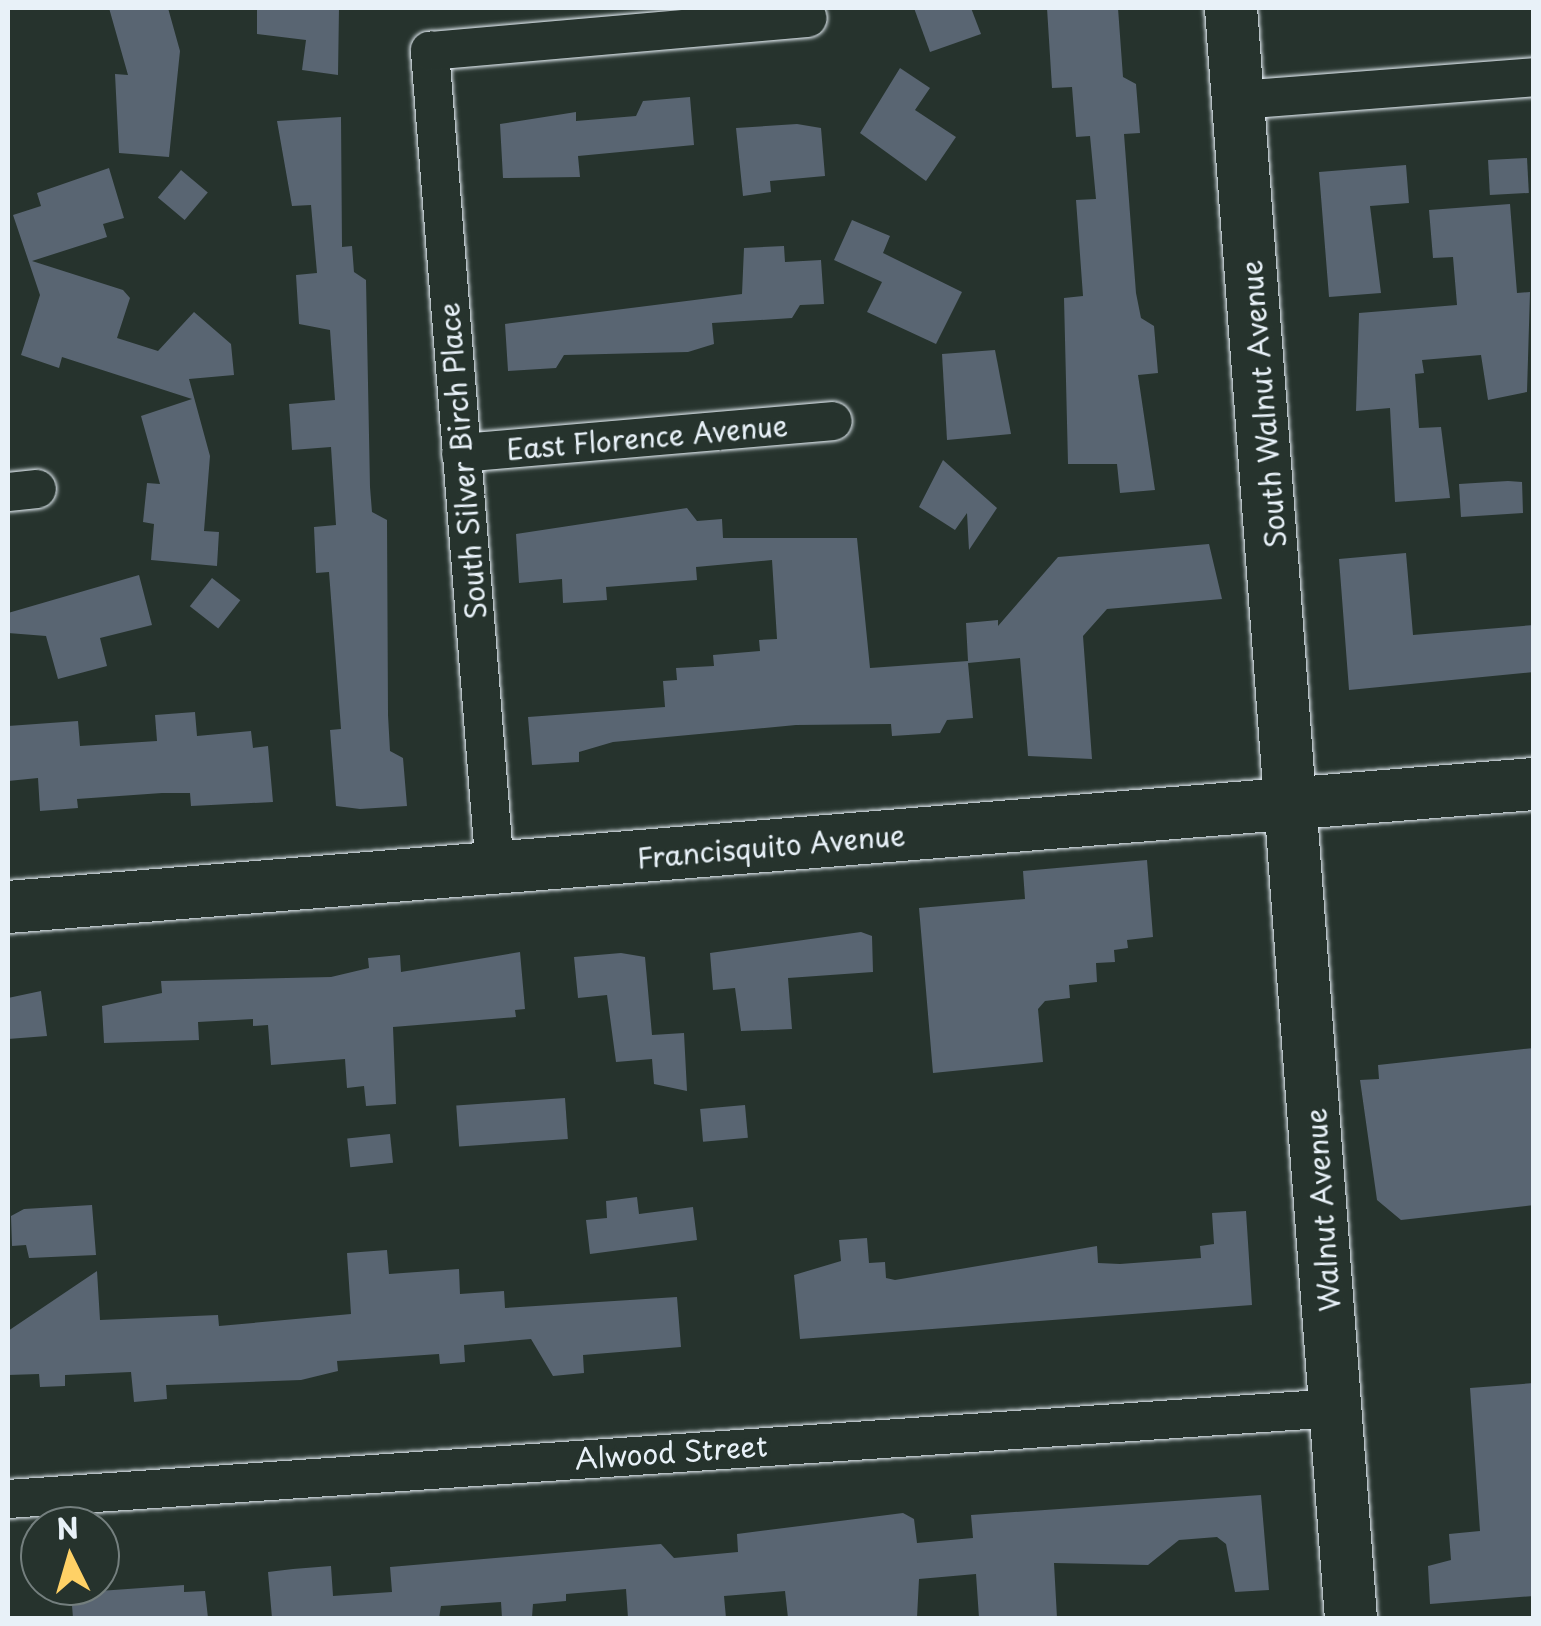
<!DOCTYPE html>
<html>
<head>
<meta charset="utf-8">
<style>
  body { margin:0 }
  #map { position:relative; width:1541px; height:1626px; overflow:hidden; background:#26332d; font-family:"Playpen Sans",sans-serif }
  div>[style] { position:absolute }
  .building>* { inset:0; background:#596572; transform-origin:0 0 }
  .roads { filter:drop-shadow(0 0 2px #e8f1f8) drop-shadow(0 0 2px #e8f1f8) }
  .street>* { height:38px; margin:-19px; padding:0 19px; transform-origin:19px; border-radius:19px; background:#26332d }
  .secondary>* { height:52px; margin:-26px; padding:0 26px; transform-origin:26px; border-radius:26px; background:#26332d }
  span { translate:-50% -50%; white-space:nowrap; text-align:center; line-height:1.15; -webkit-text-stroke:8px #26332d; paint-order:stroke }
  .street-label { font-size:28px; color:#e8f1f8 }
  .frame { position:absolute; inset:0; border:10px solid #e8f1f8; pointer-events:none }
  .north { position:absolute; left:20px; top:1506px; width:100px; height:100px; box-sizing:border-box; background:#26332d; border:2px solid #747f7e; border-radius:50%; rotate:355deg; font-size:28px; font-weight:700; line-height:40px; text-align:center; color:#e8f1f8 }
  .north::after { content:''; display:block; margin:auto; width:35px; height:45px; background:#ffd166; clip-path:polygon(50% 0,100% 100%,50% 72%,0 100%) }
</style>
</head>
<body>
<div id="map">
  <div class="building">
    <i style="clip-path:polygon(109px 8px,168px 8px,180px 51px,169px 157px,119px 153px,115px 74px,128px 75px)"></i>
    <i style="clip-path:polygon(257px 8px,339px 8px,338px 75px,302px 70px,306px 40px,257px 34px)"></i>
    <i style="clip-path:polygon(914px 8px,971px 8px,981px 34px,930px 52px)"></i>
    <i style="clip-path:polygon(1047px 8px,1118px 8px,1123px 77px,1136px 84px,1140px 133px,1124px 134px,1136px 293px,1141px 318px,1154px 326px,1158px 373px,1138px 375px,1155px 490px,1120px 493px,1117px 464px,1068px 464px,1064px 298px,1083px 296px,1076px 200px,1096px 199px,1090px 136px,1076px 137px,1072px 87px,1052px 88px)"></i>
    <i style="clip-path:polygon(900px 68px,930px 88px,915px 110px,956px 137px,926px 181px,860px 133px)"></i>
    <i style="clip-path:polygon(690px 97px,694px 145px,578px 156px,580px 177px,503px 178px,500px 124px,576px 112px,576px 121px,636px 116px,643px 101px)"></i>
    <i style="clip-path:polygon(341px 117px,342px 247px,352px 246px,354px 272px,366px 280px,370px 487px,372px 512px,387px 520px,388px 715px,390px 751px,403px 758px,407px 806px,360px 809px,336px 806px,330px 730px,341px 729px,329px 572px,316px 573px,314px 527px,336px 525px,331px 447px,292px 450px,289px 404px,335px 400px,330px 330px,299px 324px,296px 275px,317px 273px,311px 205px,292px 206px,277px 121px)"></i>
    <i style="clip-path:polygon(797px 124px,821px 128px,825px 176px,770px 181px,771px 192px,743px 196px,736px 128px)"></i>
    <i style="left:1527px;top:158px;width:35px;height:39px;rotate:87deg"></i>
    <i style="clip-path:polygon(1406px 165px,1409px 203px,1370px 206px,1381px 293px,1329px 297px,1319px 172px)"></i>
    <i style="clip-path:polygon(109px 168px,124px 218px,103px 224px,107px 237px,32px 261px,123px 290px,130px 298px,117px 338px,158px 351px,194px 312px,231px 344px,234px 375px,189px 379px,210px 456px,204px 531px,219px 532px,217px 566px,151px 560px,154px 524px,143px 522px,147px 483px,160px 484px,141px 416px,192px 399px,62px 357px,59px 368px,21px 355px,40px 295px,13px 215px,41px 206px,37px 193px)"></i>
    <i style="left:181px;top:170px;width:35px;height:36px;rotate:40deg"></i>
    <i style="clip-path:polygon(1510px 204px,1517px 293px,1530px 292px,1527px 392px,1488px 400px,1481px 355px,1422px 360px,1424px 373px,1415px 374px,1419px 428px,1441px 427px,1450px 498px,1395px 502px,1390px 408px,1356px 411px,1359px 313px,1457px 305px,1453px 257px,1433px 258px,1429px 210px)"></i>
    <i style="clip-path:polygon(852px 220px,890px 236px,883px 253px,962px 292px,936px 344px,867px 312px,882px 282px,834px 260px)"></i>
    <i style="clip-path:polygon(784px 246px,785px 262px,821px 260px,824px 304px,800px 305px,792px 318px,712px 323px,714px 344px,688px 352px,564px 355px,556px 368px,508px 371px,505px 324px,742px 294px,744px 248px)"></i>
    <i style="clip-path:polygon(995px 350px,1011px 434px,947px 440px,942px 354px)"></i>
    <i style="clip-path:polygon(943px 460px,997px 508px,969px 550px,967px 513px,955px 530px,919px 507px)"></i>
    <i style="clip-path:polygon(1508px 481px,1522px 482px,1523px 513px,1461px 517px,1459px 484px)"></i>
    <i style="clip-path:polygon(687px 508px,697px 521px,722px 519px,723px 538px,857px 538px,870px 668px,968px 661px,966px 623px,998px 620px,998px 626px,1058px 557px,1209px 544px,1222px 599px,1107px 609px,1083px 636px,1092px 759px,1028px 756px,1020px 658px,968px 663px,973px 718px,947px 720px,940px 733px,892px 736px,891px 724px,796px 725px,613px 742px,579px 752px,579px 762px,532px 765px,528px 717px,665px 707px,663px 681px,677px 680px,676px 668px,714px 666px,713px 655px,760px 651px,759px 640px,777px 639px,772px 560px,696px 567px,697px 580px,606px 587px,607px 600px,563px 603px,562px 579px,519px 583px,516px 534px)"></i>
    <i style="clip-path:polygon(1406px 553px,1413px 635px,1534px 625px,1534px 672px,1349px 690px,1339px 559px)"></i>
    <i style="clip-path:polygon(139px 575px,152px 625px,100px 638px,107px 666px,58px 679px,46px 636px,8px 633px,8px 613px)"></i>
    <i style="left:212px;top:578px;width:36px;height:36px;rotate:38deg"></i>
    <i style="clip-path:polygon(195px 712px,197px 736px,251px 731px,253px 748px,268px 746px,273px 802px,191px 806px,190px 793px,162px 793px,77px 799px,78px 808px,40px 811px,38px 778px,8px 781px,8px 726px,78px 721px,80px 746px,157px 741px,155px 715px)"></i>
    <i style="clip-path:polygon(1147px 860px,1153px 937px,1127px 940px,1128px 948px,1114px 950px,1115px 962px,1096px 963px,1097px 982px,1069px 985px,1070px 998px,1045px 1001px,1038px 1009px,1043px 1062px,933px 1073px,919px 908px,1025px 899px,1023px 871px)"></i>
    <i style="clip-path:polygon(861px 932px,872px 936px,873px 972px,788px 978px,792px 1029px,741px 1031px,735px 988px,713px 990px,710px 953px)"></i>
    <i style="clip-path:polygon(520px 952px,525px 1009px,515px 1010px,516px 1017px,393px 1027px,396px 1104px,366px 1106px,364px 1086px,347px 1088px,345px 1059px,271px 1065px,268px 1025px,253px 1026px,253px 1019px,198px 1022px,199px 1040px,104px 1043px,102px 1006px,162px 993px,161px 981px,331px 977px,369px 968px,368px 958px,400px 955px,401px 972px)"></i>
    <i style="clip-path:polygon(621px 953px,645px 957px,652px 1035px,684px 1033px,687px 1091px,654px 1084px,652px 1059px,616px 1062px,607px 995px,578px 998px,574px 957px)"></i>
    <i style="clip-path:polygon(41px 991px,47px 1036px,8px 1039px,8px 998px)"></i>
    <i style="clip-path:polygon(1534px 1048px,1534px 1205px,1401px 1220px,1377px 1200px,1360px 1080px,1379px 1079px,1378px 1065px)"></i>
    <i style="left:565px;top:1098px;width:41px;height:109px;rotate:86deg"></i>
    <i style="left:745px;top:1105px;width:33px;height:45px;rotate:85deg"></i>
    <i style="left:390px;top:1134px;width:29px;height:43px;rotate:84deg"></i>
    <i style="clip-path:polygon(637px 1197px,639px 1214px,693px 1207px,697px 1240px,590px 1254px,586px 1220px,607px 1218px,606px 1201px)"></i>
    <i style="clip-path:polygon(92px 1205px,96px 1255px,29px 1258px,26px 1245px,12px 1246px,11px 1216px,24px 1209px)"></i>
    <i style="clip-path:polygon(1246px 1211px,1252px 1305px,800px 1339px,794px 1275px,841px 1261px,839px 1240px,867px 1238px,869px 1263px,885px 1262px,886px 1278px,895px 1280px,1097px 1246px,1098px 1263px,1120px 1264px,1201px 1258px,1200px 1246px,1214px 1244px,1212px 1213px)"></i>
    <i style="clip-path:polygon(387px 1250px,389px 1274px,459px 1269px,460px 1294px,504px 1291px,505px 1308px,677px 1297px,681px 1347px,583px 1355px,584px 1373px,553px 1376px,531px 1339px,464px 1345px,465px 1362px,440px 1364px,439px 1354px,337px 1361px,338px 1371px,301px 1380px,166px 1385px,167px 1399px,134px 1402px,131px 1372px,65px 1375px,65px 1386px,40px 1387px,39px 1374px,8px 1375px,8px 1331px,97px 1271px,100px 1320px,218px 1315px,219px 1326px,351px 1314px,347px 1253px)"></i>
    <i style="clip-path:polygon(1534px 1383px,1534px 1596px,1430px 1604px,1428px 1566px,1451px 1560px,1449px 1534px,1480px 1531px,1470px 1388px)"></i>
    <i style="clip-path:polygon(1261px 1495px,1269px 1590px,1235px 1592px,1226px 1544px,1217px 1537px,1179px 1540px,1148px 1565px,1054px 1563px,1057px 1618px,979px 1618px,976px 1574px,919px 1579px,917px 1618px,788px 1618px,785px 1591px,724px 1596px,726px 1618px,628px 1618px,626px 1589px,566px 1594px,566px 1601px,533px 1604px,532px 1617px,516px 1618px,502px 1618px,501px 1602px,441px 1606px,439px 1618px,272px 1618px,268px 1572px,293px 1569px,331px 1566px,333px 1596px,392px 1592px,390px 1567px,661px 1544px,674px 1558px,738px 1552px,737px 1534px,903px 1513px,914px 1519px,917px 1543px,973px 1538px,971px 1515px)"></i>
    <i style="clip-path:polygon(184px 1585px,184px 1592px,205px 1591px,208px 1618px,73px 1618px,71px 1593px)"></i>
  </div>
  <div class="roads">
    <div class="street">
      <i style="left:1238px;top:100px;width:297px;rotate:-4.4deg"></i>
      <i style="left:461px;top:453px;width:373px;rotate:-4.9deg"></i>
      <i style="left:8px;top:492px;width:29px;rotate:-6deg"></i>
      <i style="left:495px;top:870px;width:822px;rotate:-94.54deg"></i>
      <i style="left:430px;top:51px;width:379px;rotate:-5deg"></i>
      <i style="left:8px;top:1499px;width:1330px;rotate:-3.92deg"></i>
    </div>
    <div class="secondary">
      <i style="left:1231px;top:8px;width:1614px;rotate:85.74deg"></i>
      <i style="left:8px;top:907px;width:1531px;rotate:-4.61deg"></i>
    </div>
  </div>
  <div class="street-label">
    <span style="left:1263px;top:404px;rotate:-95deg">South Walnut Avenue</span>
    <span style="left:647px;top:437px;rotate:-5deg">East Florence Avenue</span>
    <span style="left:462px;top:461px;rotate:-95deg">South Silver Birch Place</span>
    <span style="left:771px;top:846px;rotate:-5deg">Francisquito Avenue</span>
    <span style="left:1322px;top:1210px;rotate:-94deg">Walnut Avenue</span>
    <span style="left:671px;top:1452px;rotate:-4deg">Alwood Street</span>
  </div>
  <div class="frame"></div>
  <div class="north">N</div>
</div>
</body>
</html>
